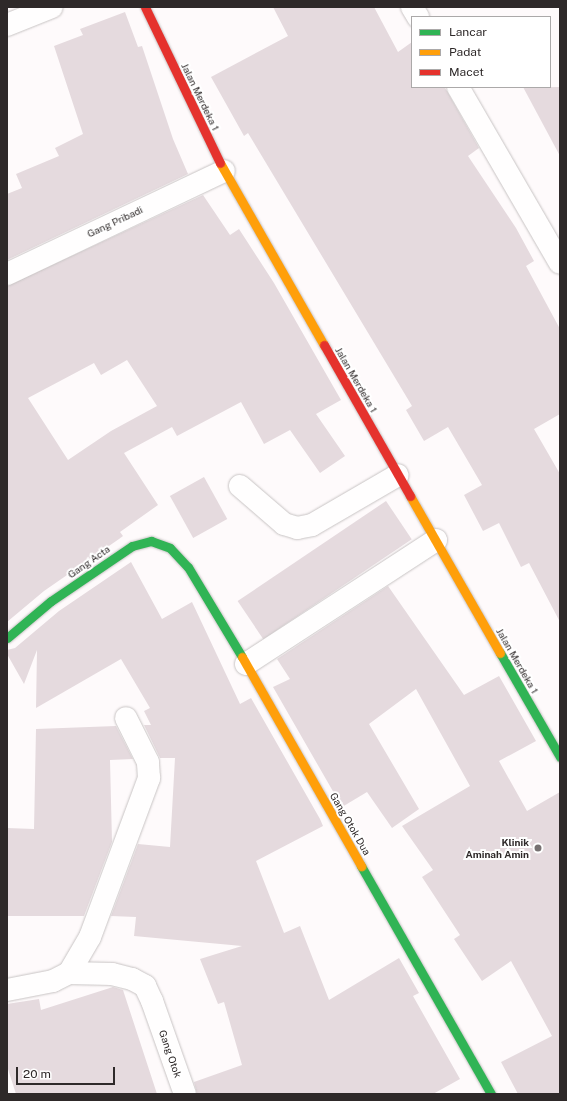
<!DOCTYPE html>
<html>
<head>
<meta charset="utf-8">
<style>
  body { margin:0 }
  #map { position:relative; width:567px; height:1101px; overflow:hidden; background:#fefafb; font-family:"Public Sans",sans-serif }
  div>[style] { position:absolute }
  .building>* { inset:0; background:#e5dade; transform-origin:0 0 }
  .roads { filter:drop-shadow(0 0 1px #c8c4c4) drop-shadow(0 0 1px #c8c4c4) }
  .street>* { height:22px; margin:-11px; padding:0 11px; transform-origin:11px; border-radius:11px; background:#fffefe }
  .fast>* { height:9px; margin:-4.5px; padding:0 4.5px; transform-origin:4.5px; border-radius:4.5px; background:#30b455 }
  .slow>* { height:9px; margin:-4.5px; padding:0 4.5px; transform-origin:4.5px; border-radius:4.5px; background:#ff9f0a }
  .jam>* { height:9px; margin:-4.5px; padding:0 4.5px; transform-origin:4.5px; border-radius:4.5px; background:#e5322d }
  .dots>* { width:11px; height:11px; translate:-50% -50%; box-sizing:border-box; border:2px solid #fff; border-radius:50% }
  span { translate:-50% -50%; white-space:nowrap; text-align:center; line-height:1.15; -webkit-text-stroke:4px #fff; paint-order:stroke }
  .street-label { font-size:10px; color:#2e2929 }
  .poi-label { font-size:10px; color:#2e2929; font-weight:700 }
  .right { translate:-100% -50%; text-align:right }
  .frame { position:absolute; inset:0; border:8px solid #2e2929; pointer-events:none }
  .legend { position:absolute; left:411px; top:16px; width:140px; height:72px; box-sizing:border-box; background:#fff; border:1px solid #aba9a9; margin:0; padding:5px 7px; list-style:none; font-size:12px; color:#2e2929 }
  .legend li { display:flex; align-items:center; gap:8px; height:20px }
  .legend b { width:20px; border:1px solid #aba9a9 }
  .scale { position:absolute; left:16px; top:1067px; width:99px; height:18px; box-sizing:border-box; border:2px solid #2e2929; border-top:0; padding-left:5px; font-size:12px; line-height:14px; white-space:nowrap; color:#2e2929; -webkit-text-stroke:3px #fff; paint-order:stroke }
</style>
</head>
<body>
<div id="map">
  <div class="building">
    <i style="clip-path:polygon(273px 7px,374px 7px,398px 52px,412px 42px,412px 87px,444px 87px,447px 91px,479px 148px,468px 156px,516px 228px,534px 261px,526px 266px,560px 329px,560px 414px,534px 429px,560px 474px,560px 622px,529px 563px,521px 567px,499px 523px,483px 531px,464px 495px,482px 485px,448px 427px,424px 441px,406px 410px,412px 406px,248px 133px,244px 136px,211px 77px,288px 36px)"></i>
    <i style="clip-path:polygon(125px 12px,138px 47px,142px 46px,173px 139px,188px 174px,7px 260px,7px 194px,22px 188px,16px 174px,59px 156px,55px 148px,83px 134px,54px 46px,83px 35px,80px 29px)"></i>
    <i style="clip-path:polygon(523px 87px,560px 87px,560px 156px)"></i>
    <i style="clip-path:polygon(evenodd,203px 195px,230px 235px,239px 229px,274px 283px,341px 400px,316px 414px,345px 456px,320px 473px,290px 430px,264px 444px,241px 402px,177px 436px,172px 427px,124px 453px,158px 505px,120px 532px,123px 536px,119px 539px,44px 591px,7px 622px,7px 286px,203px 195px,127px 360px,157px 406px,111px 431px,68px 460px,28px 398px,94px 363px,101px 375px,127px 360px)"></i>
    <i style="left:204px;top:477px;width:48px;height:39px;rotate:61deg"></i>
    <i style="left:386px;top:501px;width:46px;height:179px;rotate:56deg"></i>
    <i style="clip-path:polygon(131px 562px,162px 619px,192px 602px,240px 704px,251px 698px,320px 819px,323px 826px,256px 861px,284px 933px,300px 926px,329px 1000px,399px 958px,419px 993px,413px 996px,460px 1079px,433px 1094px,197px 1094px,194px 1082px,242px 1065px,224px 1002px,218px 1004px,200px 959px,242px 946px,134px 936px,136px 917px,111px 916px,138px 844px,170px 847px,175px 758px,160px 758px,144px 725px,151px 725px,144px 711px,150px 708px,121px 659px,36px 708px,37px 650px,24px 684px,7px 654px,7px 650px,15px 648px,59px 611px)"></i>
    <i style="clip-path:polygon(388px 586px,464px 695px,499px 676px,536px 741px,499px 761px,527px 811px,560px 792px,560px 1094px,518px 1094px,501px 1062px,552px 1036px,511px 961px,482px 981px,454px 939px,460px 935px,422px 877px,433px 870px,402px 826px,470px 786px,416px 689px,369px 724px,419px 809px,392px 828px,367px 792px,342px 807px,273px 687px,290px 679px,277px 659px)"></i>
    <i style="clip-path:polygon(116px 726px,133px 759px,110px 760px,112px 842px,84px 916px,7px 916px,7px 828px,34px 829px,36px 729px)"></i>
    <i style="clip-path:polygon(113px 987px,123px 990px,157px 1094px,16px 1094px,7px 1066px,7px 1004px,39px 999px,41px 1010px)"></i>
  </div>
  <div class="roads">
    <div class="street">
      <i style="left:412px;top:7px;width:12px;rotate:59deg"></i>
      <i style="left:7px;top:25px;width:48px;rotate:-21.8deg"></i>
      <i style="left:458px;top:87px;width:203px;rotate:59.9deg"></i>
      <i style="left:7px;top:274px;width:240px;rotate:-25.4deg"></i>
      <i style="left:240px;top:486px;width:58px;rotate:40.8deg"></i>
      <i style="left:284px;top:524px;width:14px;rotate:17deg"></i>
      <i style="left:297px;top:528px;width:15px;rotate:-11deg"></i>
      <i style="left:312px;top:525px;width:99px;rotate:-30.2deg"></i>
      <i style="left:246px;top:664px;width:227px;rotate:-33.1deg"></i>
      <i style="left:69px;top:973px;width:43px;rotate:1.3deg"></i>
      <i style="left:112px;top:974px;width:21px;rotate:14deg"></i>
      <i style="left:132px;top:979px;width:15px;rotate:28deg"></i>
      <i style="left:145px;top:986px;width:17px;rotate:65deg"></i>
      <i style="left:152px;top:1001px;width:99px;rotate:70.5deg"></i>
      <i style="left:7px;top:990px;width:47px;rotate:-11.1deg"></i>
      <i style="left:53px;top:981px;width:18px;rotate:-27deg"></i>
      <i style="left:69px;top:973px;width:42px;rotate:-59.7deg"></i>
      <i style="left:90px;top:937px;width:170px;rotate:-69.6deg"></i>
      <i style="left:149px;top:778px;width:16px;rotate:-94deg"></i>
      <i style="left:148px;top:762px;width:49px;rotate:-116.6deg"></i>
    </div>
    <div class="fast">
      <i style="left:7px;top:638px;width:57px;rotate:-40.1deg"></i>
      <i style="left:51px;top:601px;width:98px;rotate:-34.2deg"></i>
      <i style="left:132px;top:546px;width:20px;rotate:-15deg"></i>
      <i style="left:151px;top:541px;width:20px;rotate:20deg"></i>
      <i style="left:170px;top:548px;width:26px;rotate:47deg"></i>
      <i style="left:188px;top:567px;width:105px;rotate:59deg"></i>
      <i style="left:500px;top:653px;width:120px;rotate:60deg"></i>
      <i style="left:361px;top:866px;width:262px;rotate:60.3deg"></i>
    </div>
    <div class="slow">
      <i style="left:220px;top:163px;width:210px;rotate:60.3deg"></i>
      <i style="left:410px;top:496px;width:181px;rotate:60.2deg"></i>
      <i style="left:242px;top:657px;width:241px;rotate:60.3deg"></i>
    </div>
    <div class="jam">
      <i style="left:145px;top:7px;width:173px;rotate:64.3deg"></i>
      <i style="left:324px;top:345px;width:174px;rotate:60.3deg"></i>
    </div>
  </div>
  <div class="dots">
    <i style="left:538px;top:848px;background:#777272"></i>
  </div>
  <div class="street-label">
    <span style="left:200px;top:97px;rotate:64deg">Jalan Merdeka 1</span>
    <span style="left:115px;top:222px;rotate:-25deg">Gang Pribadi</span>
    <span style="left:356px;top:380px;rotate:60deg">Jalan Merdeka 1</span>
    <span style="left:89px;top:562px;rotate:-35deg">Gang Acta</span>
    <span style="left:517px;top:661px;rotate:60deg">Jalan Merdeka 1</span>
    <span style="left:350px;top:824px;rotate:60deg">Gang Otok Dua</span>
    <span style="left:170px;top:1054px;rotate:71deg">Gang Otok</span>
  </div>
  <div class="poi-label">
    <span class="right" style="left:529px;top:848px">Klinik<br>Aminah Amin</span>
  </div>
  <div class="frame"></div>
  <ul class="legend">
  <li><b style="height:5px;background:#30b455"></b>Lancar</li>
  <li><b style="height:5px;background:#ff9f0a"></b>Padat</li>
  <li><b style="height:5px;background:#e5322d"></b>Macet</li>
  </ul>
  <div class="scale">20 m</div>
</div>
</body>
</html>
